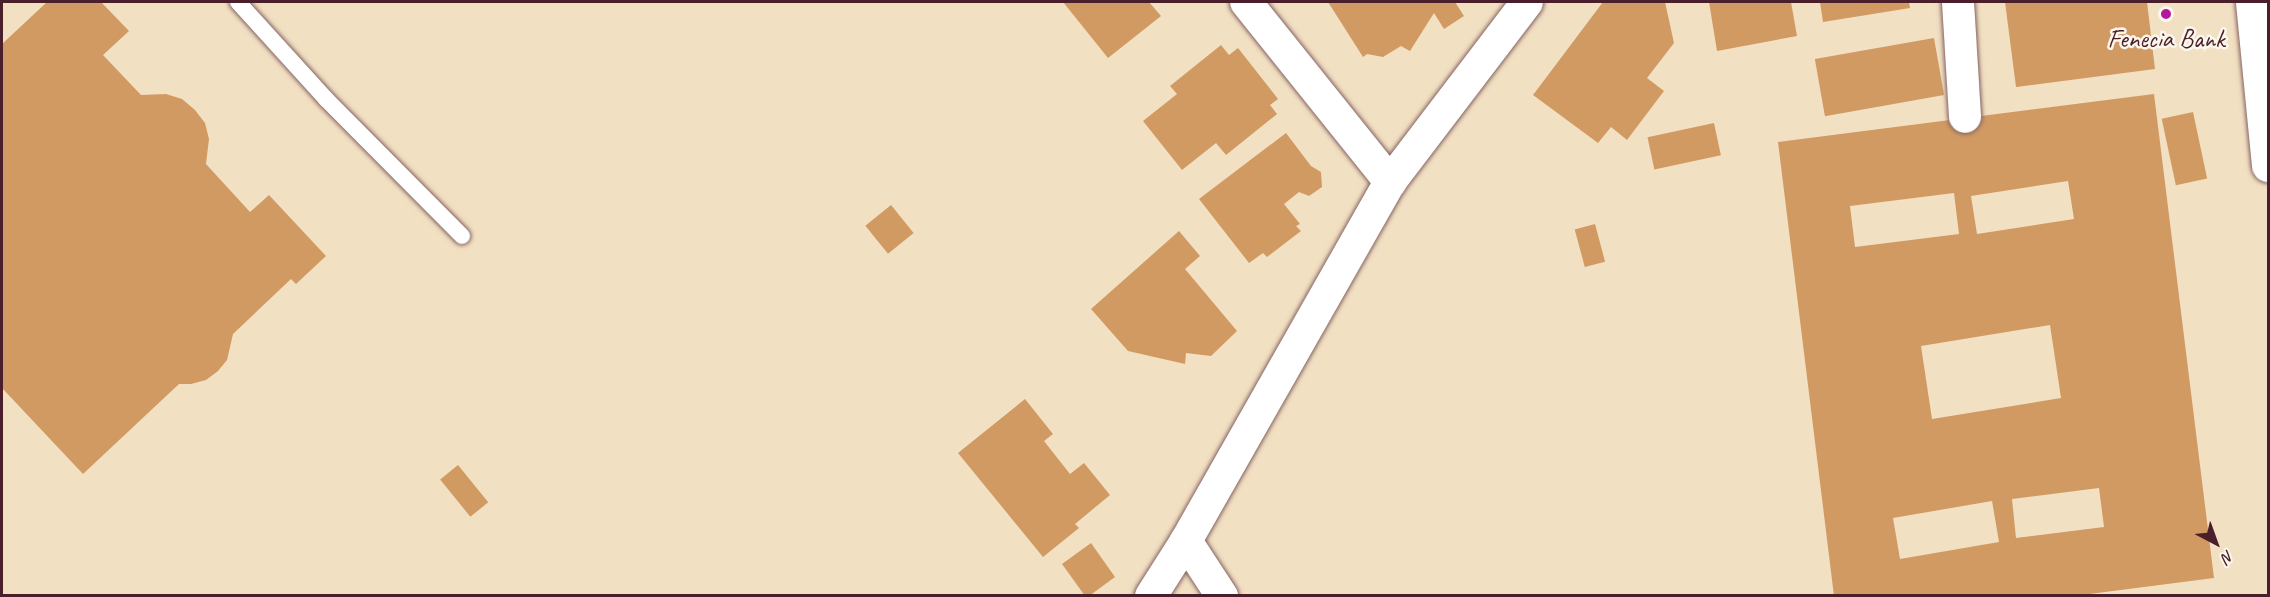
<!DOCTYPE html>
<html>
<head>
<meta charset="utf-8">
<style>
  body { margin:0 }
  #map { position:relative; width:2270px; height:597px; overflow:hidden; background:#f2e0c3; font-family:Caveat,sans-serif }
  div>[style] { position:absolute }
  .building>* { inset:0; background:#d29a63; transform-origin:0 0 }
  .roads { filter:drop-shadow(0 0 2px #856360) drop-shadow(0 0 2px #856360) }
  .service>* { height:16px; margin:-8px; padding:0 8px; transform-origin:8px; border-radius:8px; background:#fff }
  .minor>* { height:32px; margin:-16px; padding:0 16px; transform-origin:16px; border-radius:16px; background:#fff }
  .trunk>* { height:33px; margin:-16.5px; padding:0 16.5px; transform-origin:16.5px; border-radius:16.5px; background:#fff }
  .dots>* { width:16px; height:16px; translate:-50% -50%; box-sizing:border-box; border:3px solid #fbf7ec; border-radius:50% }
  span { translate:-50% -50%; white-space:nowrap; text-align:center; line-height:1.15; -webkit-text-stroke:5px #fbf7ec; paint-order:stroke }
  .poi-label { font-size:26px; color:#4a1f2b }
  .frame { position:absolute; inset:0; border:3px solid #4a1f2b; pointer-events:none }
  .north { position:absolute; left:2186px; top:513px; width:60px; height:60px; -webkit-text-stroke:4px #fbf7ec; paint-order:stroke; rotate:139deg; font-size:16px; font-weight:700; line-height:24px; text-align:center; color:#4a1f2b }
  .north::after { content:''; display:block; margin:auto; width:21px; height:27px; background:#4a1f2b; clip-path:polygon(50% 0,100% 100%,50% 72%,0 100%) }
</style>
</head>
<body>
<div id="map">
  <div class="building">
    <i style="clip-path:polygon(47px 2px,101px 2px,129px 31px,103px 55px,141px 95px,166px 94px,182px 99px,195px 110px,205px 123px,209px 139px,206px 164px,250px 212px,269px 195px,326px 256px,296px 284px,291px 279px,233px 334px,227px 360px,218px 371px,206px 380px,191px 384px,179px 384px,83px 474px,2px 388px,2px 44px)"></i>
    <i style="clip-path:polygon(1063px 2px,1149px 2px,1161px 16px,1108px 58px)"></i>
    <i style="clip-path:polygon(1328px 2px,1455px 2px,1464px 16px,1444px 29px,1434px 13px,1410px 51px,1401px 46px,1383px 57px,1367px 54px,1363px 57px)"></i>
    <i style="clip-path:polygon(1603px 2px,1665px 2px,1674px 43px,1647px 78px,1664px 91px,1627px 140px,1611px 127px,1598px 143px,1533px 95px)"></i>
    <i style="clip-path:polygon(1709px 2px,1791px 2px,1797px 36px,1717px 51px)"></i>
    <i style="clip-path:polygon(1820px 2px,1909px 2px,1910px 8px,1823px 22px)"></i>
    <i style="clip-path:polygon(2005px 2px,2147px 2px,2155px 69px,2016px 87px)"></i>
    <i style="left:1934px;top:38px;width:58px;height:121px;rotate:80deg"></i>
    <i style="clip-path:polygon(1221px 45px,1229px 55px,1238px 48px,1278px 99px,1270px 105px,1277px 114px,1226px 155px,1216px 143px,1182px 170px,1143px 121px,1177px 94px,1170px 86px)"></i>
    <i style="clip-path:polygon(evenodd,2154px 94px,2214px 578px,2074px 596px,1834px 596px,1778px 142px,2154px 94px,2068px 181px,2074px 219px,1977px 234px,1971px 196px,2068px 181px,2154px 94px,1954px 193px,1959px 234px,1855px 247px,1850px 206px,1954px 193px,2154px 94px,2050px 325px,2061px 398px,1932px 419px,1921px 346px,2050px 325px,2154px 94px,2099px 488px,2104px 527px,2016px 538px,2012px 499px,2099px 488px,2154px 94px,1992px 501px,1999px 542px,1900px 559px,1893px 518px,1992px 501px)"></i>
    <i style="left:2193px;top:112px;width:68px;height:32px;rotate:78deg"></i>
    <i style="left:1714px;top:123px;width:33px;height:68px;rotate:78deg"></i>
    <i style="clip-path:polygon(1286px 133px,1311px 166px,1321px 172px,1322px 187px,1309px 196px,1299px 192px,1284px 204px,1300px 224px,1296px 226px,1301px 231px,1267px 257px,1263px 253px,1249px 263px,1199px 199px)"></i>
    <i style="left:891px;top:205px;width:36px;height:33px;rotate:51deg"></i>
    <i style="left:1595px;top:224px;width:39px;height:21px;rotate:75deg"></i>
    <i style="clip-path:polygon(1179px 231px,1200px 256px,1185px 269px,1237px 331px,1211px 356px,1186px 353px,1185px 364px,1128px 351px,1091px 309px)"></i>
    <i style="clip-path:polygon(1025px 399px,1053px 434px,1044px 441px,1070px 474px,1084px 463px,1110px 495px,1075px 524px,1079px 528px,1043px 557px,958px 453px)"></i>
    <i style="left:458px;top:465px;width:48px;height:23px;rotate:51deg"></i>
    <i style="clip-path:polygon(1091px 543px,1115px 577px,1089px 596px,1085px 596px,1062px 564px)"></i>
  </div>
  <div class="roads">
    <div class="service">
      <i style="left:238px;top:2px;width:131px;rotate:47.8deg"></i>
      <i style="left:326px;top:99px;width:193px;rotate:45.2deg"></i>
    </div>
    <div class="minor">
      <i style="left:1246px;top:2px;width:231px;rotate:51.3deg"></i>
      <i style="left:1958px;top:2px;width:115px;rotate:86.5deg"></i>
      <i style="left:1186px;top:541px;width:66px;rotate:56.8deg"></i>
      <i style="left:1151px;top:596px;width:65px;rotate:-57.5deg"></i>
      <i style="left:1186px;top:541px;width:413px;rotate:-60.4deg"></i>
      <i style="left:1390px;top:182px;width:226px;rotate:-52.7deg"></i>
    </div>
    <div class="trunk">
      <i style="left:2252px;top:2px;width:164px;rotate:84.4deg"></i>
    </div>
  </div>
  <div class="dots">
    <i style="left:2166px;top:14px;background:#b5179e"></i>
  </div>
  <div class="poi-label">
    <span style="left:2166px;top:39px">Fenecia Bank</span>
  </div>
  <div class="frame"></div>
  <div class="north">N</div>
</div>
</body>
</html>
